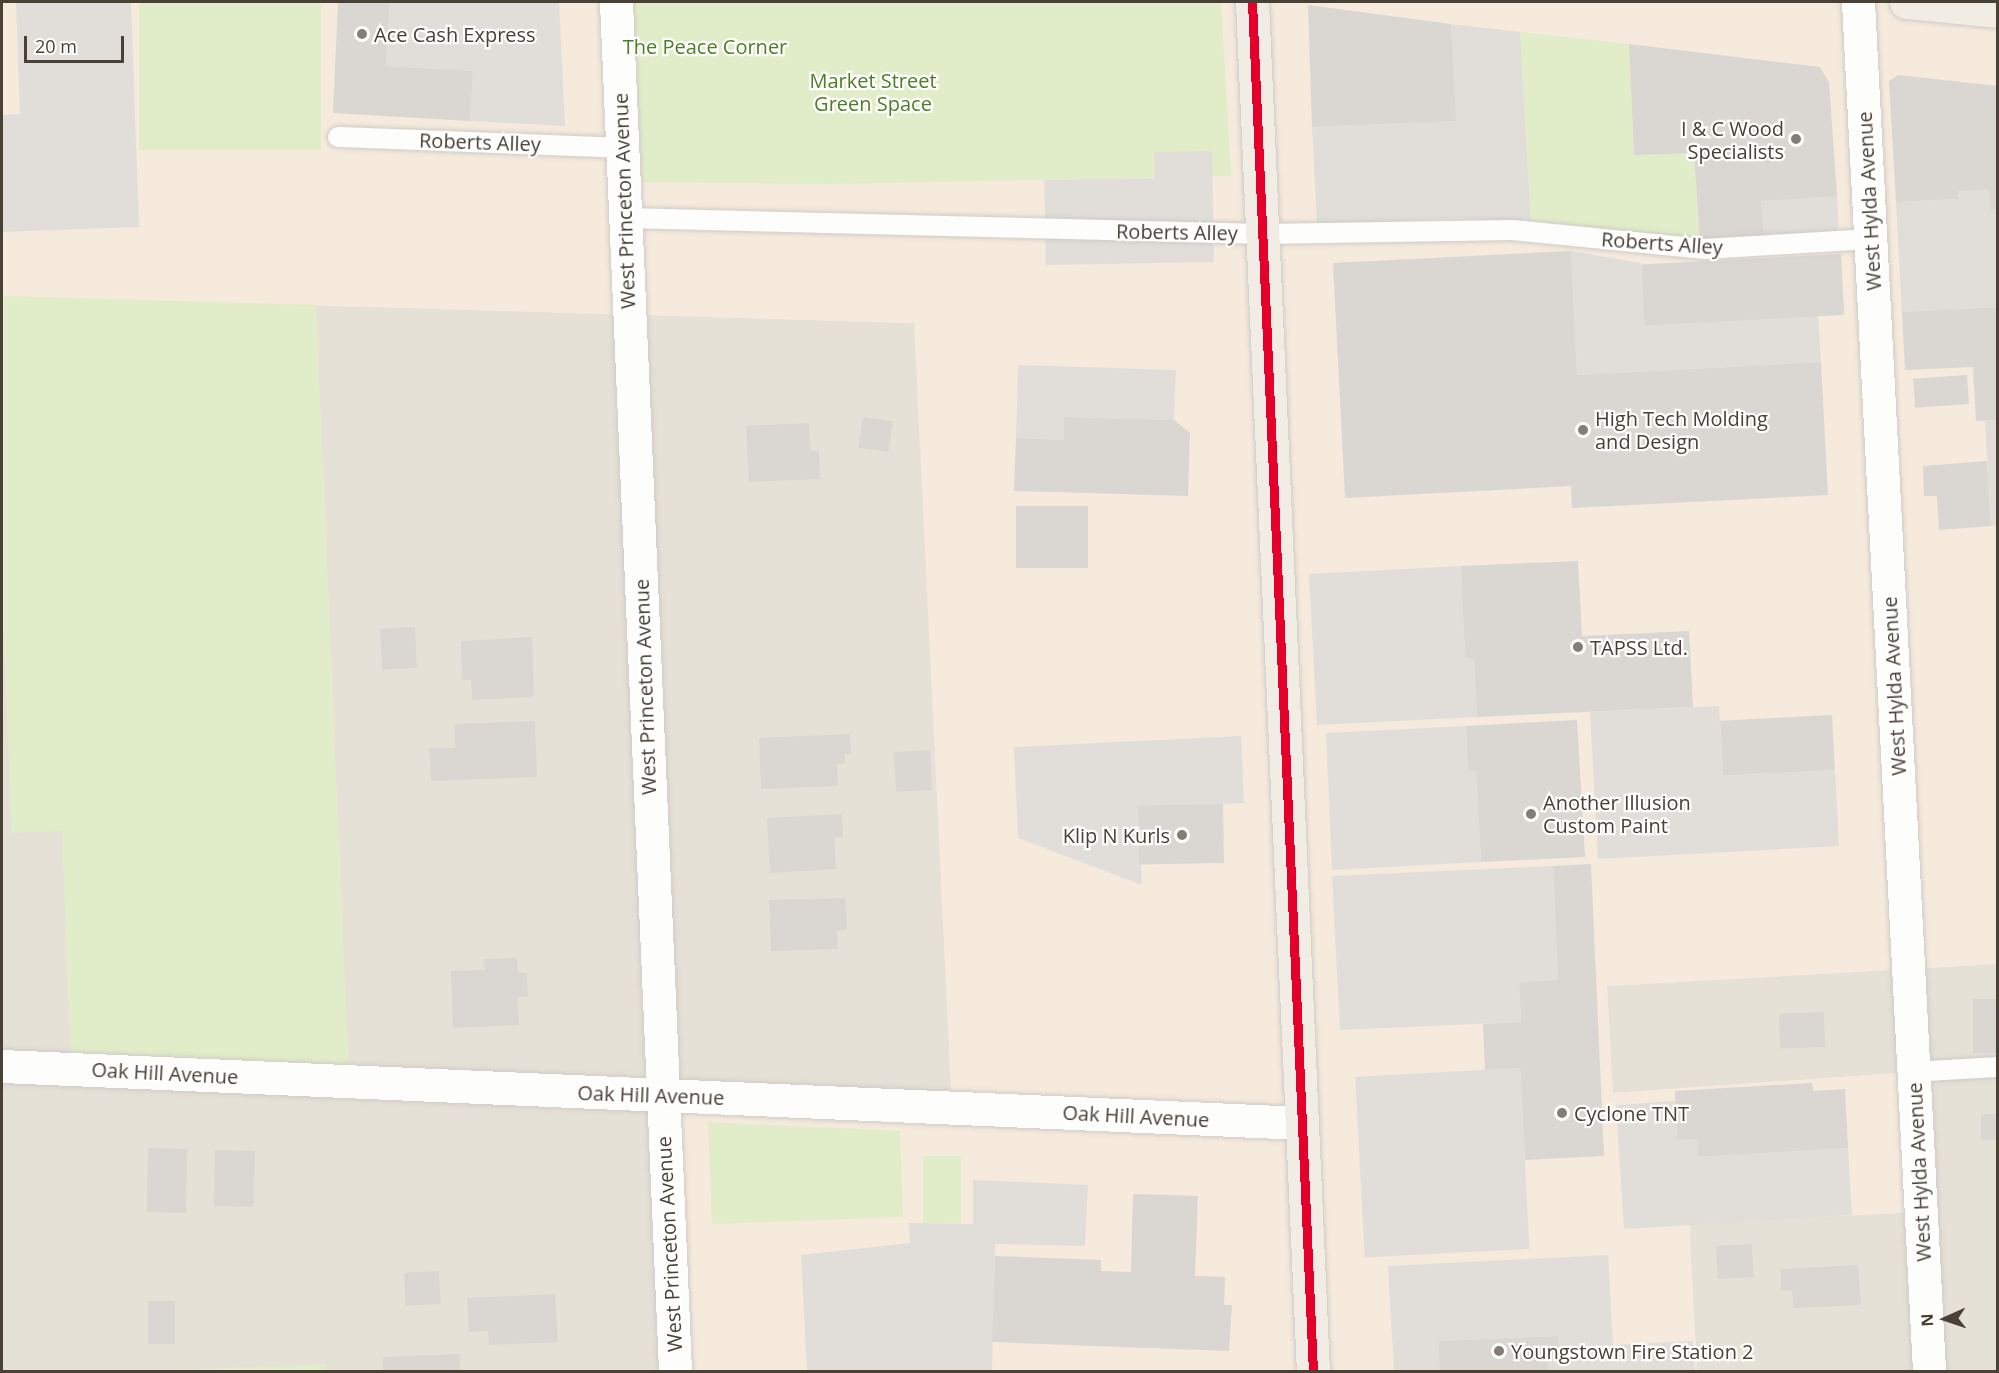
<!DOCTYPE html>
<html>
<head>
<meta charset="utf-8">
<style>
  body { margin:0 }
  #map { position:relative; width:1999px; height:1373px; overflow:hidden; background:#f2efea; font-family:"Open Sans",sans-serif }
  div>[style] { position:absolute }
  .residential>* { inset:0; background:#e6e1d7 }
  .commercial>* { inset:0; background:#f5eadc }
  .green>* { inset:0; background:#e1edc9; transform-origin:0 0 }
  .parking>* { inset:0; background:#e1deda; transform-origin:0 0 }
  .building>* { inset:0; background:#dad6d1; transform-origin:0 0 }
  .roads { filter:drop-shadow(0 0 2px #cecbc6) drop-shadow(0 0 2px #cecbc6) }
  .service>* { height:20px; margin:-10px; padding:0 10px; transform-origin:10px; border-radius:10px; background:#fdfdfc }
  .minor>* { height:33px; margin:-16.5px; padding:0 16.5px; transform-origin:16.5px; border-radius:16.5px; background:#fdfdfc }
  .tertiary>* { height:33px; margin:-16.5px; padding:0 16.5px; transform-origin:16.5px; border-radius:16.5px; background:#fdfdfc }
  .primary>* { height:33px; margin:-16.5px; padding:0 16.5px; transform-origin:16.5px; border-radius:16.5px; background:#f1ece4 }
  .bus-1>* { height:9px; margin:-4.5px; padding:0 4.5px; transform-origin:4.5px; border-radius:4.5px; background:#e4002b }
  .dots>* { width:16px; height:16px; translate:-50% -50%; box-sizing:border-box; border:3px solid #fff; border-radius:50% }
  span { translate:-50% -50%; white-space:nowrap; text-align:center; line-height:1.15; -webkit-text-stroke:4.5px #fff; paint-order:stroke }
  .poi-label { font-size:20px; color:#494036 }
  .left { translate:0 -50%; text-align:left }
  .right { translate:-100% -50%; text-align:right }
  .park-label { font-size:20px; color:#4c7f24 }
  .street-label { font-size:20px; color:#494036 }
  .frame { position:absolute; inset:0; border:3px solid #494036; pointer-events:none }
  .north { position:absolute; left:1915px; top:1289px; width:60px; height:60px; -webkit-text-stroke:4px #fff; paint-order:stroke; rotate:267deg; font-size:16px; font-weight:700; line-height:24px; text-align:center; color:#494036 }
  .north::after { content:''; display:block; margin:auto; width:21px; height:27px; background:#494036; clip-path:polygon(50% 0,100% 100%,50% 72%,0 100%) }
  .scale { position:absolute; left:24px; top:36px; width:100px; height:27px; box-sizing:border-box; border:3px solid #494036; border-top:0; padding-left:8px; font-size:18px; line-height:21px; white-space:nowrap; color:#494036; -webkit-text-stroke:4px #fff; paint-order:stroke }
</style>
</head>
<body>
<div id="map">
  <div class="residential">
    <i style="clip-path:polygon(2px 296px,915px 323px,952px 1108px,675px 1371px,2px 1372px)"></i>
    <i style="clip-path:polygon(1997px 964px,1997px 1371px,1697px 1371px,1689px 1223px,1921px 1212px,1913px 1072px,1612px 1093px,1607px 986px)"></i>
  </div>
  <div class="commercial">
    <i style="clip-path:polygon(2px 2px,1997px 2px,1997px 964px,1607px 986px,1613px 1093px,1913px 1072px,1921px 1212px,1689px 1223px,1697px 1371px,675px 1371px,663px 1095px,952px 1107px,914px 323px,2px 296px)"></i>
  </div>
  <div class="green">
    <i style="left:139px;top:2px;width:182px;height:148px"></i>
    <i style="clip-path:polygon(634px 2px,1221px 2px,1231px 176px,830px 184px,641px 182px)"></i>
    <i style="clip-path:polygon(1520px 32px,1629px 44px,1634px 154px,1694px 153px,1700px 242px,1531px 225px)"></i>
    <i style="clip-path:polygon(2px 296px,316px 305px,349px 1081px,71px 1069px,62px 831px,12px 833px,2px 599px)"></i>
    <i style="clip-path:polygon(708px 1122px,900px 1131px,903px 1217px,712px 1224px)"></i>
    <i style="left:923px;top:1156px;width:38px;height:67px"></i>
    <i style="clip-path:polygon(325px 1364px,326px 1371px,154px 1371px)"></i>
  </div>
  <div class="parking">
    <i style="clip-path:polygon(16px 2px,131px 2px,139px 227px,2px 232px,2px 115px,20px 114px)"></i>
    <i style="clip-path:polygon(390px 2px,559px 2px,565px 126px,470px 121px,473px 71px,386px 66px)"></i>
    <i style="clip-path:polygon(1451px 24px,1520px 32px,1531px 225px,1460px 218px,1317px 224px,1312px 127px,1455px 121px)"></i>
    <i style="clip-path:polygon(1212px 151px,1214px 262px,1046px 265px,1044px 180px,1155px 178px,1154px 152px)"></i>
    <i style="clip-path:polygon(1989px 190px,1990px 210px,1997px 210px,1997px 307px,1902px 312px,1896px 202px,1958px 199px,1958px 191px)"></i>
    <i style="left:1837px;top:196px;width:37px;height:76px;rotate:87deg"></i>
    <i style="clip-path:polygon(1571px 251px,1641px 263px,1645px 324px,1818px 316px,1821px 362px,1577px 375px)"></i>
    <i style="clip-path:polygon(1018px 365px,1176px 370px,1174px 420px,1065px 417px,1064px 440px,1016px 438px)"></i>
    <i style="clip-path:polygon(1997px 420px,1997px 526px,1991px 526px,1985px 421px)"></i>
    <i style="clip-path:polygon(1461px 566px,1465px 658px,1474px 658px,1477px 717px,1317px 725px,1309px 574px)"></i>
    <i style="clip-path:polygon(1719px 706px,1723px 776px,1835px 770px,1839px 846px,1598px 859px,1590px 712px)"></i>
    <i style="clip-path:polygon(1466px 726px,1468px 772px,1476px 771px,1481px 862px,1332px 870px,1326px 733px)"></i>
    <i style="clip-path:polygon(1241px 736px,1244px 803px,1138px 808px,1142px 885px,1018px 838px,1014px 747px)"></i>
    <i style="clip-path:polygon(1553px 866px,1558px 980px,1519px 982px,1521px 1022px,1340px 1030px,1332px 876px)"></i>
    <i style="left:1520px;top:1068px;width:181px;height:165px;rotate:87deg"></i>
    <i style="clip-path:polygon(1675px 1101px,1677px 1139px,1697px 1139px,1698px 1157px,1848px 1148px,1852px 1215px,1624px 1229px,1616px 1105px)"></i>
    <i style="clip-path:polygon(973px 1180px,1088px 1185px,1085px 1246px,995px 1244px,992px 1371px,807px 1371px,801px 1255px,910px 1243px,909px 1223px,973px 1224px)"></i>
    <i style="clip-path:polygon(1608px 1255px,1613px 1345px,1693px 1341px,1695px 1371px,1549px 1371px,1548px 1361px,1559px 1360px,1558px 1336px,1440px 1341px,1453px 1371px,1394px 1371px,1388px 1266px)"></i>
  </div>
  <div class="building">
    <i style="clip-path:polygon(338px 2px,390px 2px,386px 66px,473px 71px,470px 121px,333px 113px)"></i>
    <i style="clip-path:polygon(1308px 5px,1451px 24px,1456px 121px,1312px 127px)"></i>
    <i style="clip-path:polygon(1629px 44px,1820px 67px,1829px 82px,1837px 196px,1761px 201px,1764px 238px,1700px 242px,1694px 153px,1634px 155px)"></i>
    <i style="clip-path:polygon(1898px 75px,1998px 86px,1998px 210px,1990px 210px,1989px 190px,1958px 191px,1958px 199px,1896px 202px,1889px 81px)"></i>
    <i style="clip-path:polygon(1571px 251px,1577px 375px,1821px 362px,1828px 495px,1572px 508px,1571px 486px,1345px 498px,1333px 263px)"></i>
    <i style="left:1841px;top:254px;width:61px;height:200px;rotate:87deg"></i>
    <i style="clip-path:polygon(1998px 307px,1998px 420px,1976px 421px,1973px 367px,1905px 370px,1902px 312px)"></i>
    <i style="left:1967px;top:375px;width:29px;height:54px;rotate:86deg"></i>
    <i style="left:863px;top:417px;width:30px;height:31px;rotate:8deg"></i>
    <i style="clip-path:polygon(1064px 417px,1174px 420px,1190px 433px,1188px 496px,1014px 491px,1016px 438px,1064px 440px)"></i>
    <i style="clip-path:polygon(809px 423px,810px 450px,819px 450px,820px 479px,749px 482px,746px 426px)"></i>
    <i style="clip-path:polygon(1987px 461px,1991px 526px,1939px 530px,1937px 496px,1924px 496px,1923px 466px)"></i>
    <i style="left:1016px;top:506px;width:72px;height:62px"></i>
    <i style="clip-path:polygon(1578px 561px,1582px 636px,1689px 631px,1693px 707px,1477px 717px,1474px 658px,1465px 658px,1461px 566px)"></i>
    <i style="left:415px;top:627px;width:41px;height:35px;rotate:87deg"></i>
    <i style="clip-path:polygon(532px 637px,534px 697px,472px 700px,471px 680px,462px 680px,461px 641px)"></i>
    <i style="left:1832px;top:715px;width:55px;height:112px;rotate:87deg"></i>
    <i style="clip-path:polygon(1577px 720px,1585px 857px,1481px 862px,1476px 771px,1468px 772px,1466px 726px)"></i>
    <i style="clip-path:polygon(535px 721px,537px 777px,431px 781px,430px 748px,455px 748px,455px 724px)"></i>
    <i style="clip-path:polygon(850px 734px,851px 754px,845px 754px,845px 763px,837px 764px,838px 786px,761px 789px,759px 738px)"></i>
    <i style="left:930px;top:750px;width:40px;height:36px;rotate:87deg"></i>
    <i style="left:1223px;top:804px;width:59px;height:85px;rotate:89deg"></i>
    <i style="clip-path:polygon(842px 814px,843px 838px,834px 838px,836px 869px,770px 873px,767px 818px)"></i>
    <i style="clip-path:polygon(1591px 864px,1604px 1156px,1525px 1160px,1520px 1068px,1485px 1070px,1483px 1024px,1521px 1022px,1519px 982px,1558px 980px,1553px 866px)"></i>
    <i style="clip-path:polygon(846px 898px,847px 930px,837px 931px,838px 949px,771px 951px,769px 900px)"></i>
    <i style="clip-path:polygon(517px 958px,518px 973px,527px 973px,528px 997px,518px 997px,519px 1025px,453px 1028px,451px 971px,485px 970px,484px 959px)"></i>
    <i style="left:1998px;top:999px;width:54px;height:25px;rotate:90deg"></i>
    <i style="left:1824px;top:1012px;width:35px;height:45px;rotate:88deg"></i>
    <i style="clip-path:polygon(1812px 1083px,1813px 1091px,1845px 1089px,1848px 1148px,1698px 1157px,1697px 1139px,1677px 1140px,1675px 1091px)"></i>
    <i style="left:1998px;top:1114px;width:26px;height:17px;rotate:90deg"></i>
    <i style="left:148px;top:1148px;width:39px;height:64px;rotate:1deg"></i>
    <i style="left:215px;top:1150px;width:40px;height:56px;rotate:1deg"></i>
    <i style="clip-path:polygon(1133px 1194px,1198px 1196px,1195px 1276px,1225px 1277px,1224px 1305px,1232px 1305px,1229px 1351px,992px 1342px,995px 1256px,1101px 1260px,1101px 1271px,1131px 1272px)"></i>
    <i style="left:1752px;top:1244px;width:33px;height:36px;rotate:87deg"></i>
    <i style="clip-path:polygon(1858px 1265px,1861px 1305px,1793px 1308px,1792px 1290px,1781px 1291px,1781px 1269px)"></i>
    <i style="left:439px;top:1271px;width:33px;height:35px;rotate:87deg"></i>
    <i style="clip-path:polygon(555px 1294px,558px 1342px,489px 1345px,488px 1331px,469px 1332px,467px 1298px)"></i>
    <i style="left:148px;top:1301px;width:27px;height:43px"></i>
    <i style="clip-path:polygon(1558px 1336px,1559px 1361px,1548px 1361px,1549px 1371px,1440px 1371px,1439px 1341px)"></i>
    <i style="clip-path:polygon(460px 1354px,460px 1371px,383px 1371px,383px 1357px)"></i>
  </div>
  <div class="roads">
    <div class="service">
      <i style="left:338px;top:137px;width:284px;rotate:2.2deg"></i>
      <i style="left:625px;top:218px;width:638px;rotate:1.44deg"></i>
      <i style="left:1263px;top:234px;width:250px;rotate:-0.9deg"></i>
      <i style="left:1513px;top:230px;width:192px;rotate:5.7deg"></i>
      <i style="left:1704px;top:249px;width:167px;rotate:-3.4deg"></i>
      <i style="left:1913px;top:1072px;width:85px;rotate:-3.4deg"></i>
    </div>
    <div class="minor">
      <i style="left:616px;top:2px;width:1371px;rotate:87.53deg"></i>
      <i style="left:1858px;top:2px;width:1372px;rotate:87.03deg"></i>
    </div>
    <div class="tertiary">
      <i style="left:2px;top:1066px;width:1299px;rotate:2.51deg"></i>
    </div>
    <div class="primary">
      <i style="left:1252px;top:2px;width:1371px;rotate:87.45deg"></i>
      <i style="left:1906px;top:2px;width:92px;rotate:5.6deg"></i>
    </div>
  </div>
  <div class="bus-1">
    <i style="left:1252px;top:2px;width:1371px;rotate:87.45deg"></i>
  </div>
  <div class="dots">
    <i style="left:362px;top:34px;background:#847d75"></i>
    <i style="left:1796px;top:139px;background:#847d75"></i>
    <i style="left:1583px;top:430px;background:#847d75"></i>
    <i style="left:1578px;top:647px;background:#847d75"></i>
    <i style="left:1531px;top:814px;background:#847d75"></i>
    <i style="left:1182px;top:835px;background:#847d75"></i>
    <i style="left:1562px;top:1113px;background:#847d75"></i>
    <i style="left:1499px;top:1351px;background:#847d75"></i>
  </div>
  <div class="poi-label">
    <span class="left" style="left:374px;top:34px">Ace Cash Express</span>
    <span class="right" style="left:1784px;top:140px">I &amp; C Wood<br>Specialists</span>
    <span class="left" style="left:1595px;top:430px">High Tech Molding<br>and Design</span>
    <span class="left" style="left:1590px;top:647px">TAPSS Ltd.</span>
    <span class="left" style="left:1543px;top:814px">Another Illusion<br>Custom Paint</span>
    <span class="right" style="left:1170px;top:835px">Klip N Kurls</span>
    <span class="left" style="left:1574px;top:1113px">Cyclone TNT</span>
    <span class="left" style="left:1511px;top:1351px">Youngstown Fire Station 2</span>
  </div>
  <div class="park-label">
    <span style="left:705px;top:46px">The Peace Corner</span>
    <span style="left:873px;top:92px">Market Street<br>Green Space</span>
  </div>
  <div class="street-label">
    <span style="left:480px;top:142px;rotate:2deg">Roberts Alley</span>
    <span style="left:624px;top:201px;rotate:-92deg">West Princeton Avenue</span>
    <span style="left:1869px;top:201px;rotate:-93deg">West Hylda Avenue</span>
    <span style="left:1177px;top:232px;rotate:1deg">Roberts Alley</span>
    <span style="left:1662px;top:243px;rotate:4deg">Roberts Alley</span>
    <span style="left:1894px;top:686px;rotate:-93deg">West Hylda Avenue</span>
    <span style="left:645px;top:687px;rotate:-92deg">West Princeton Avenue</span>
    <span style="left:165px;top:1073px;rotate:3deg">Oak Hill Avenue</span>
    <span style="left:651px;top:1095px;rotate:2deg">Oak Hill Avenue</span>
    <span style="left:1136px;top:1116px;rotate:3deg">Oak Hill Avenue</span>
    <span style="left:1919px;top:1172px;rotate:-93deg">West Hylda Avenue</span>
    <span style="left:669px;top:1244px;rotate:-93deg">West Princeton Avenue</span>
  </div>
  <div class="frame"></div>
  <div class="north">N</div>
  <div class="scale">20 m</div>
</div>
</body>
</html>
